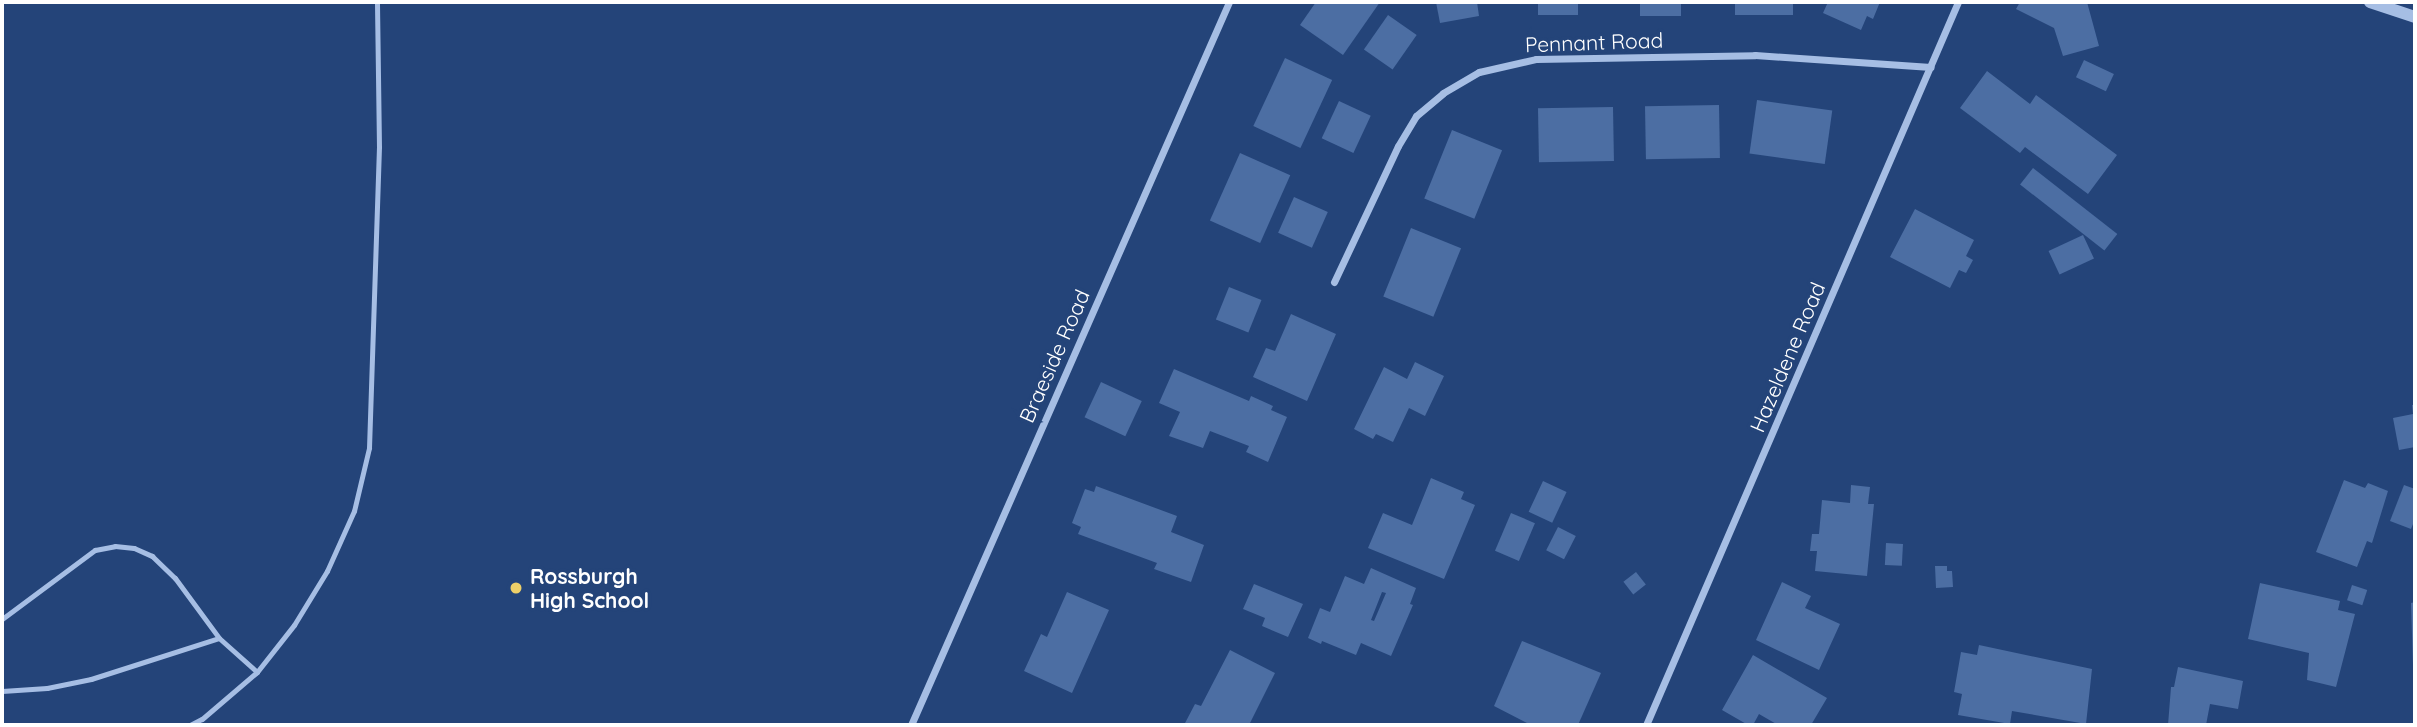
<!DOCTYPE html>
<html>
<head>
<meta charset="utf-8">
<style>
  body { margin:0 }
  #map { position:relative; width:2417px; height:727px; overflow:hidden; background:#244479; font-family:Quicksand,sans-serif }
  div>[style] { position:absolute }
  .building>* { inset:0; background:#4c6ea3; transform-origin:0 0 }
  .service>* { height:5px; margin:-2.5px; padding:0 2.5px; transform-origin:2.5px; border-radius:2.5px; background:#a6bee4 }
  .minor>* { height:7px; margin:-3.5px; padding:0 3.5px; transform-origin:3.5px; border-radius:3.5px; background:#a6bee4 }
  .tertiary>* { height:12px; margin:-6px; padding:0 6px; transform-origin:6px; border-radius:6px; background:#a6bee4 }
  .dots>* { width:19px; height:19px; translate:-50% -50%; box-sizing:border-box; border:4px solid #244479; border-radius:50% }
  span { translate:-50% -50%; white-space:nowrap; text-align:center; line-height:1.15; -webkit-text-stroke:7px #244479; paint-order:stroke }
  .street-label { font-size:21px; color:#fff }
  .poi-label { font-size:21px; color:#fff; font-weight:700 }
  .left { translate:0 -50%; text-align:left }
  .frame { position:absolute; inset:0; border:4px solid #fff; pointer-events:none }
</style>
</head>
<body>
<div id="map">
  <div class="building">
    <i style="clip-path:polygon(1316px 2px,1380px 2px,1343px 55px,1300px 25px)"></i>
    <i style="clip-path:polygon(1436px 2px,1477px 2px,1479px 16px,1440px 23px)"></i>
    <i style="left:1538px;top:2px;width:40px;height:13px"></i>
    <i style="left:1640px;top:2px;width:41px;height:14px"></i>
    <i style="left:1735px;top:2px;width:58px;height:13px"></i>
    <i style="clip-path:polygon(1828px 2px,1880px 2px,1873px 19px,1867px 16px,1861px 30px,1823px 13px)"></i>
    <i style="clip-path:polygon(2020px 2px,2087px 2px,2099px 46px,2063px 56px,2054px 28px,2016px 9px)"></i>
    <i style="left:1388px;top:15px;width:35px;height:42px;rotate:35deg"></i>
    <i style="left:1285px;top:58px;width:52px;height:75px;rotate:25deg"></i>
    <i style="left:2084px;top:60px;width:33px;height:19px;rotate:25deg"></i>
    <i style="clip-path:polygon(1987px 71px,2030px 104px,2036px 95px,2117px 155px,2088px 194px,2025px 147px,2020px 153px,1960px 108px)"></i>
    <i style="left:1757px;top:100px;width:76px;height:54px;rotate:8deg"></i>
    <i style="left:1339px;top:101px;width:35px;height:41px;rotate:25deg"></i>
    <i style="left:1719px;top:105px;width:53px;height:74px;rotate:89deg"></i>
    <i style="left:1613px;top:107px;width:54px;height:75px;rotate:89deg"></i>
    <i style="left:1452px;top:130px;width:54px;height:74px;rotate:22deg"></i>
    <i style="left:1240px;top:153px;width:55px;height:74px;rotate:24deg"></i>
    <i style="left:2033px;top:168px;width:107px;height:21px;rotate:38deg"></i>
    <i style="left:1294px;top:197px;width:37px;height:39px;rotate:24deg"></i>
    <i style="clip-path:polygon(1915px 209px,1974px 240px,1966px 256px,1973px 260px,1966px 273px,1959px 270px,1950px 288px,1890px 257px)"></i>
    <i style="left:1411px;top:228px;width:54px;height:74px;rotate:22deg"></i>
    <i style="left:2083px;top:235px;width:26px;height:38px;rotate:65deg"></i>
    <i style="left:1229px;top:287px;width:35px;height:35px;rotate:22deg"></i>
    <i style="clip-path:polygon(1291px 314px,1336px 334px,1307px 401px,1253px 377px,1266px 348px,1275px 351px)"></i>
    <i style="clip-path:polygon(1415px 362px,1444px 376px,1425px 416px,1409px 408px,1393px 442px,1376px 434px,1373px 439px,1354px 429px,1384px 367px,1407px 379px)"></i>
    <i style="clip-path:polygon(1174px 369px,1249px 401px,1251px 396px,1273px 406px,1271px 410px,1287px 417px,1268px 462px,1246px 452px,1249px 446px,1210px 431px,1203px 448px,1169px 436px,1180px 412px,1159px 403px)"></i>
    <i style="left:1101px;top:382px;width:45px;height:39px;rotate:25deg"></i>
    <i style="clip-path:polygon(2412px 405px,2415px 405px,2415px 447px,2399px 450px,2393px 418px,2413px 414px)"></i>
    <i style="clip-path:polygon(1431px 478px,1464px 492px,1461px 499px,1475px 505px,1444px 579px,1368px 548px,1383px 513px,1412px 525px)"></i>
    <i style="clip-path:polygon(2344px 480px,2365px 488px,2368px 483px,2388px 491px,2372px 543px,2367px 541px,2357px 567px,2316px 552px)"></i>
    <i style="left:1543px;top:481px;width:26px;height:34px;rotate:25deg"></i>
    <i style="clip-path:polygon(1851px 485px,1870px 487px,1868px 504px,1874px 504px,1867px 576px,1815px 571px,1817px 551px,1810px 551px,1812px 534px,1819px 534px,1822px 500px,1850px 503px)"></i>
    <i style="clip-path:polygon(2404px 485px,2415px 489px,2415px 519px,2411px 529px,2390px 521px)"></i>
    <i style="clip-path:polygon(1096px 486px,1177px 516px,1171px 532px,1204px 545px,1191px 582px,1154px 569px,1157px 563px,1078px 534px,1081px 527px,1072px 523px,1085px 489px,1094px 492px)"></i>
    <i style="left:1511px;top:513px;width:26px;height:41px;rotate:23deg"></i>
    <i style="left:1558px;top:527px;width:20px;height:26px;rotate:27deg"></i>
    <i style="left:1886px;top:543px;width:17px;height:22px;rotate:3deg"></i>
    <i style="clip-path:polygon(1935px 566px,1947px 566px,1947px 571px,1952px 571px,1953px 587px,1936px 588px)"></i>
    <i style="clip-path:polygon(evenodd,1371px 568px,1416px 588px,1410px 604px,1413px 605px,1391px 656px,1361px 643px,1356px 655px,1322px 641px,1321px 644px,1308px 638px,1320px 608px,1330px 612px,1345px 576px,1364px 584px,1371px 568px,1382px 592px,1386px 593px,1374px 621px,1371px 620px,1382px 592px)"></i>
    <i style="left:1636px;top:572px;width:16px;height:16px;rotate:52deg"></i>
    <i style="clip-path:polygon(1782px 582px,1811px 596px,1805px 608px,1840px 624px,1819px 670px,1756px 640px)"></i>
    <i style="clip-path:polygon(2260px 583px,2340px 601px,2338px 610px,2355px 614px,2336px 687px,2307px 680px,2309px 653px,2248px 639px)"></i>
    <i style="clip-path:polygon(1254px 584px,1303px 604px,1288px 637px,1262px 626px,1265px 618px,1243px 609px)"></i>
    <i style="left:2352px;top:585px;width:16px;height:16px;rotate:18deg"></i>
    <i style="clip-path:polygon(1067px 592px,1109px 610px,1072px 693px,1024px 671px,1041px 634px,1047px 637px)"></i>
    <i style="clip-path:polygon(2415px 602px,2415px 665px,2413px 665px,2411px 603px)"></i>
    <i style="clip-path:polygon(1522px 641px,1601px 673px,1578px 725px,1531px 725px,1494px 706px)"></i>
    <i style="clip-path:polygon(1979px 645px,2092px 669px,2086px 724px,2012px 711px,2010px 724px,1958px 715px,1962px 694px,1954px 692px,1961px 652px,1977px 655px)"></i>
    <i style="clip-path:polygon(1230px 650px,1275px 673px,1249px 725px,1184px 725px,1195px 704px,1201px 706px)"></i>
    <i style="clip-path:polygon(1753px 655px,1827px 698px,1811px 725px,1778px 725px,1759px 714px,1753px 725px,1748px 725px,1722px 710px)"></i>
    <i style="clip-path:polygon(2178px 667px,2243px 681px,2238px 709px,2210px 704px,2206px 725px,2168px 725px,2171px 687px,2174px 687px)"></i>
  </div>
  <div class="service">
    <i style="left:2px;top:619px;width:116px;rotate:-36.6deg"></i>
    <i style="left:95px;top:550px;width:20px;rotate:-11deg"></i>
    <i style="left:115px;top:546px;width:19px;rotate:6deg"></i>
    <i style="left:134px;top:548px;width:20px;rotate:24deg"></i>
    <i style="left:152px;top:556px;width:32px;rotate:44deg"></i>
    <i style="left:175px;top:578px;width:74px;rotate:53.7deg"></i>
    <i style="left:219px;top:638px;width:51px;rotate:41.8deg"></i>
    <i style="left:257px;top:672px;width:60px;rotate:-51.8deg"></i>
    <i style="left:294px;top:625px;width:63px;rotate:-58.6deg"></i>
    <i style="left:327px;top:571px;width:66px;rotate:-65.8deg"></i>
    <i style="left:354px;top:511px;width:65px;rotate:-76.6deg"></i>
    <i style="left:369px;top:448px;width:301px;rotate:-88.1deg"></i>
    <i style="left:379px;top:147px;width:145px;rotate:-90.8deg"></i>
    <i style="left:2px;top:691px;width:45px;rotate:-3.8deg"></i>
    <i style="left:47px;top:688px;width:45px;rotate:-11.6deg"></i>
    <i style="left:91px;top:679px;width:134px;rotate:-17.8deg"></i>
    <i style="left:190px;top:725px;width:13px;rotate:-27deg"></i>
    <i style="left:202px;top:719px;width:72px;rotate:-40.5deg"></i>
  </div>
  <div class="minor">
    <i style="left:1334px;top:282px;width:150px;rotate:-64.8deg"></i>
    <i style="left:1398px;top:146px;width:35px;rotate:-59deg"></i>
    <i style="left:1416px;top:116px;width:35px;rotate:-40deg"></i>
    <i style="left:1443px;top:93px;width:42px;rotate:-30.3deg"></i>
    <i style="left:1479px;top:72px;width:58px;rotate:-12.8deg"></i>
    <i style="left:1536px;top:59px;width:219px;rotate:-1deg"></i>
    <i style="left:1755px;top:55px;width:176px;rotate:3.9deg"></i>
    <i style="left:911px;top:725px;width:790px;rotate:-66.26deg"></i>
    <i style="left:1646px;top:725px;width:787px;rotate:-66.66deg"></i>
  </div>
  <div class="tertiary">
    <i style="left:2370px;top:2px;width:47px;rotate:18.4deg"></i>
  </div>
  <div class="dots">
    <i style="left:516px;top:588px;background:#eed069"></i>
  </div>
  <div class="street-label">
    <span style="left:1594px;top:42px;rotate:-2deg">Pennant Road</span>
    <span style="left:1054px;top:356px;rotate:-66deg">Braeside Road</span>
    <span style="left:1787px;top:357px;rotate:-67deg">Hazeldene Road</span>
  </div>
  <div class="poi-label">
    <span class="left" style="left:530px;top:588px">Rossburgh<br>High School</span>
  </div>
  <div class="frame"></div>
</div>
</body>
</html>
